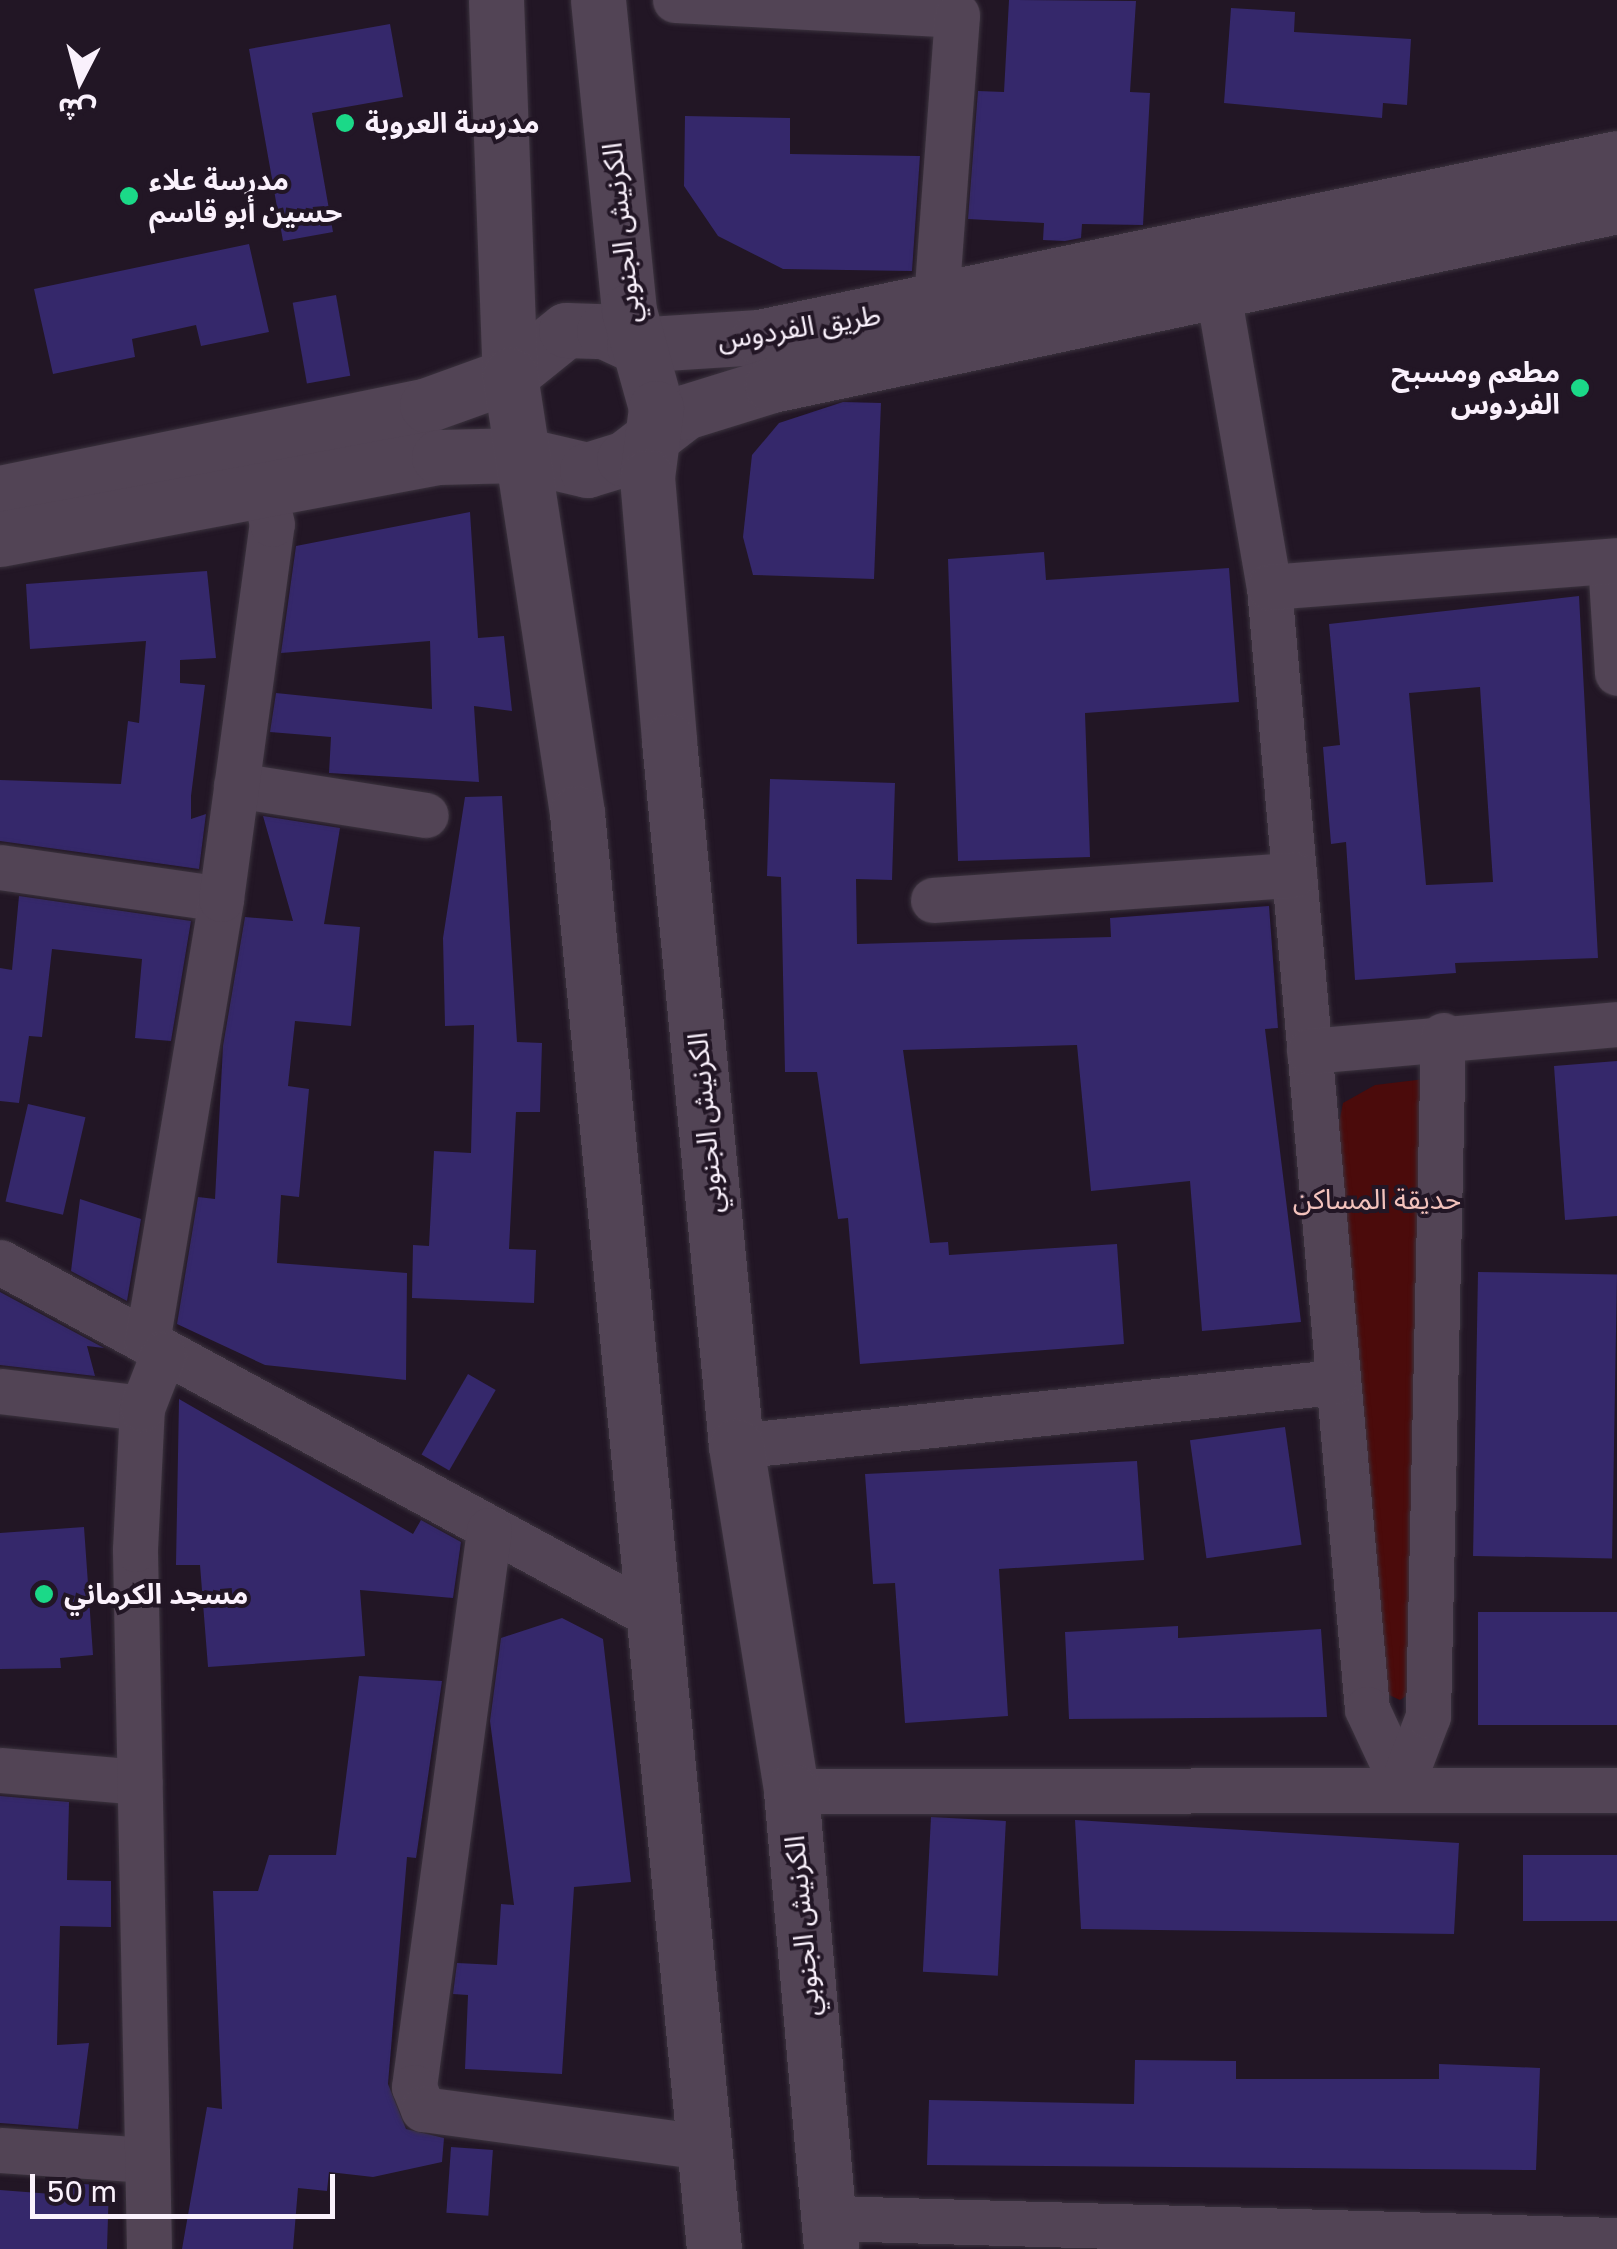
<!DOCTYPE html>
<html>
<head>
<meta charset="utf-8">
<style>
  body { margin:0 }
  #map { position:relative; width:1617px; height:2249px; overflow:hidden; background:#221625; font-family:"Golos Text","Noto Sans Arabic",sans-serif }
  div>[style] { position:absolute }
  .green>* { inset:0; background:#4b0b0b }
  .building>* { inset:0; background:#35286b; transform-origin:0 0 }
  .roads { filter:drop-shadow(0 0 2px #3b333e) drop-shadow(0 0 2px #3b333e) }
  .minor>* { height:45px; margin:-22.5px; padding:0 22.5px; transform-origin:22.5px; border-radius:22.5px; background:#524455 }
  .tertiary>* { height:55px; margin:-27.5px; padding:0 27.5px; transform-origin:27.5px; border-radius:27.5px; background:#524455 }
  .secondary>* { height:55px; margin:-27.5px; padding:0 27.5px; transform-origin:27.5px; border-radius:27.5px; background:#524455 }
  .dots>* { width:28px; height:28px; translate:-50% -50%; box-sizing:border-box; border:5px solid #221625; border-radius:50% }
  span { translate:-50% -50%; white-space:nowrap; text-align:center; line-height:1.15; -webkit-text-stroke:8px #221625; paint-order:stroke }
  .poi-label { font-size:28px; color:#faf1fc; font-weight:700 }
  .left { translate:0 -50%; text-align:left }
  .right { translate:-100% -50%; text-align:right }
  .street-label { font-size:28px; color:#faf1fc }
  .park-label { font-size:28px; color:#f3c2bc }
  .north { position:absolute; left:30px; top:30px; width:100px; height:100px; -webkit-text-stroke:8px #221625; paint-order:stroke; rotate:186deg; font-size:28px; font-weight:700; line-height:40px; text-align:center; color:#faf1fc }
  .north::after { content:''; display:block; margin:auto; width:35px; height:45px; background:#faf1fc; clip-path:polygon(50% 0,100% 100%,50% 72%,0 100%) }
  .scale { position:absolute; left:30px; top:2174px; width:305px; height:45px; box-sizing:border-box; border:5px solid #faf1fc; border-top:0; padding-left:12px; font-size:30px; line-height:35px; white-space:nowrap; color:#faf1fc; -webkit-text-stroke:8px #221625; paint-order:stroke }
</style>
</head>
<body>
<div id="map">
  <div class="green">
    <i style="clip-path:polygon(1425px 1079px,1414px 1691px,1400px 1700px,1387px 1694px,1332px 1158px,1343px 1103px,1375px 1085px)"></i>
  </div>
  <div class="building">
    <i style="clip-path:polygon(1009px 0,1136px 1px,1130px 92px,1150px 93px,1143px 225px,1082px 224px,1081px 238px,1065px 241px,1043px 240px,1044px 223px,968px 219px,978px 91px,1004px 92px)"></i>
    <i style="clip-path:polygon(1231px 8px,1295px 12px,1294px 32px,1411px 39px,1407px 105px,1383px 103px,1382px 118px,1224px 103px)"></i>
    <i style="clip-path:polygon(390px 24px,403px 97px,312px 113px,333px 232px,283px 241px,249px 49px)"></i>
    <i style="clip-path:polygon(685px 116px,790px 118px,790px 154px,920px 156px,912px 271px,783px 269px,718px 236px,684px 186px)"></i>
    <i style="clip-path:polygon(249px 244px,269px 332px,201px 346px,196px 325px,132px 339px,135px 357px,53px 374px,34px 289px)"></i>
    <i style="left:336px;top:295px;width:82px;height:44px;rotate:80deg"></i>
    <i style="clip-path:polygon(843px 402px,881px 403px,874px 579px,753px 575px,743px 537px,752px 455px,779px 423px)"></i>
    <i style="clip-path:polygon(470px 512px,478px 638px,504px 636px,512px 711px,474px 706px,479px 782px,329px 773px,331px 737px,270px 732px,276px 693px,432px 709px,430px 641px,281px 653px,296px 546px)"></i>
    <i style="clip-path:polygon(1044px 552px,1046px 580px,1229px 568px,1239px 702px,1085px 713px,1090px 857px,958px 861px,948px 559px)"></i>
    <i style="clip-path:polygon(207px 571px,216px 658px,180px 660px,180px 683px,205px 685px,191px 796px,191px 819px,206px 814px,199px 869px,0 841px,0 780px,121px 784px,128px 721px,139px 723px,146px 641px,30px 649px,26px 584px)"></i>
    <i style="clip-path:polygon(evenodd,1579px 596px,1598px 958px,1455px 963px,1456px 973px,1355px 980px,1346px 842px,1331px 844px,1323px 747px,1340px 745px,1329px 624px,1579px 596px,1480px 687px,1493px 882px,1426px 885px,1409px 693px,1480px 687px)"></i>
    <i style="clip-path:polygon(770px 779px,895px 783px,892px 880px,856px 879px,857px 944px,1111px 937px,1110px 918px,1269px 906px,1278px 1028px,1265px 1029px,1301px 1322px,1202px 1331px,1190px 1181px,1091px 1191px,1077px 1045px,903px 1050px,930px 1243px,948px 1242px,949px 1255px,1117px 1244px,1124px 1344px,860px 1364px,848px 1218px,838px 1219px,817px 1072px,785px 1072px,781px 877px,767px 876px)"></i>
    <i style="clip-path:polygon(502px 796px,517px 1042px,542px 1043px,540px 1112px,516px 1112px,509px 1249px,536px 1250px,534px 1303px,412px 1298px,413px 1245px,429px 1246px,434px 1151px,471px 1153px,474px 1025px,445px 1026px,443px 938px,465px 797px)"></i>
    <i style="clip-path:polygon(263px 816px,340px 828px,324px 924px,360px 927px,351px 1026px,295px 1021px,288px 1086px,309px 1089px,299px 1197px,281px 1195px,277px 1263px,407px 1273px,406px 1380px,265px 1365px,177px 1324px,198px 1197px,215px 1199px,223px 1046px,245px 917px,293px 921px)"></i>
    <i style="clip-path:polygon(19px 896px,191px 921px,171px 1041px,135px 1038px,142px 959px,52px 949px,42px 1037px,29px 1036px,19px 1103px,0 1101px,0 968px,12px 970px)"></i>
    <i style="clip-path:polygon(1617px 1061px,1617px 1216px,1565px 1220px,1554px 1066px)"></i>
    <i style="left:28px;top:1104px;width:59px;height:100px;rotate:13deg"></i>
    <i style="clip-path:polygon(80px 1199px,141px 1219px,127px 1301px,71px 1271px)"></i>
    <i style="left:1478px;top:1272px;width:139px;height:284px;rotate:1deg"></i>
    <i style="clip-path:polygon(0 1292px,104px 1348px,87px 1346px,95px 1376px,0 1365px)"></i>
    <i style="left:468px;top:1374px;width:32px;height:93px;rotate:30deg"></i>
    <i style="clip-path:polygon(179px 1399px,413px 1534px,421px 1520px,461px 1542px,453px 1598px,360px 1590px,365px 1656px,208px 1667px,200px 1565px,176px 1565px)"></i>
    <i style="left:1285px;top:1427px;width:119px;height:96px;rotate:82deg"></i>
    <i style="clip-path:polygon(1137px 1461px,1144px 1560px,999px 1569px,1008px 1716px,905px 1723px,895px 1583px,873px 1584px,865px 1474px)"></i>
    <i style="clip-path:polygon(84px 1527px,93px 1655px,60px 1658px,61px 1668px,0 1669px,0 1533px)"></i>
    <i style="left:1617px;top:1612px;width:113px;height:139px;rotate:90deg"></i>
    <i style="clip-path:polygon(562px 1618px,603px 1639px,631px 1882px,574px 1887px,562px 2074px,465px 2069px,468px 1995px,453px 1994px,457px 1963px,497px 1965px,501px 1904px,514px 1905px,490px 1721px,501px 1638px)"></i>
    <i style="clip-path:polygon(1178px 1626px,1178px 1638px,1321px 1629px,1327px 1717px,1069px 1719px,1065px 1632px)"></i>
    <i style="clip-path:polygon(359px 1676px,442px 1681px,416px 1858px,407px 1857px,388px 2084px,406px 2129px,444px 2138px,442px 2162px,373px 2177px,329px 2172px,327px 2191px,298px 2188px,293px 2249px,182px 2249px,207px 2107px,222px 2109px,213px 1891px,258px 1891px,269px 1855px,336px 1855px)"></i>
    <i style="clip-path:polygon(0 1796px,69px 1802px,67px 1880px,111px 1881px,111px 1927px,60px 1926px,57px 2045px,89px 2043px,78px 2129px,0 2123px)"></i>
    <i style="left:931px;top:1817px;width:75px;height:155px;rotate:3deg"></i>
    <i style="clip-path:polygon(1075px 1820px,1459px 1843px,1454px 1934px,1081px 1929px)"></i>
    <i style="left:1523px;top:1855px;width:94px;height:66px"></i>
    <i style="clip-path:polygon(1135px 2060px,1236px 2061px,1236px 2079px,1439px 2079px,1439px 2064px,1540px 2068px,1536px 2170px,927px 2165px,929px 2100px,1134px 2104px)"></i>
    <i style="left:451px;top:2147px;width:42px;height:66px;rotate:4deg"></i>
    <i style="clip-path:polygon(52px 2183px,109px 2185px,107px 2249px,0 2249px,0 2190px,52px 2194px)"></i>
  </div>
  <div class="roads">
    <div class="minor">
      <i style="left:675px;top:0;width:282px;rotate:3deg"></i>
      <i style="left:957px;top:15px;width:289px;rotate:94.2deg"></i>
      <i style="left:1212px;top:258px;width:334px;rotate:80.2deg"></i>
      <i style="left:1269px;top:587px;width:1126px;rotate:85.01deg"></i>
      <i style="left:1367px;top:1709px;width:83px;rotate:65deg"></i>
      <i style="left:1610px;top:561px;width:112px;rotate:86.4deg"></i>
      <i style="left:1269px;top:587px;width:349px;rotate:-4.4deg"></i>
      <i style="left:236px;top:785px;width:192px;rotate:9deg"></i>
      <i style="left:0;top:867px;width:223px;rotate:8.2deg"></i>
      <i style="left:933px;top:900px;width:362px;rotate:-4deg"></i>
      <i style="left:1309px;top:1051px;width:309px;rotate:-5deg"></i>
      <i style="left:0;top:1262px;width:746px;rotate:28.49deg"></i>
      <i style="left:147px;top:1342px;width:449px;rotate:-80.5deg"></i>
      <i style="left:221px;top:899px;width:378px;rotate:-82.3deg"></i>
      <i style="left:272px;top:524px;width:36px;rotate:-104deg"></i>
      <i style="left:0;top:1391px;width:143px;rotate:6.8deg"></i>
      <i style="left:736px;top:1446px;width:601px;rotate:-6.11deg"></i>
      <i style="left:489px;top:1530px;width:562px;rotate:97.67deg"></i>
      <i style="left:414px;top:2087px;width:24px;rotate:68deg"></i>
      <i style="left:423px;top:2109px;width:285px;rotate:7.7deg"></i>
      <i style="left:0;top:1770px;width:140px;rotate:4.9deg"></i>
      <i style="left:1402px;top:1784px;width:73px;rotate:-69.1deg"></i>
      <i style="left:1428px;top:1716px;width:681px;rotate:-88.74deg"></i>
      <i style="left:791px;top:1791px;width:826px;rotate:-0.07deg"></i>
      <i style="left:0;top:2150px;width:147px;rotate:3.9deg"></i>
      <i style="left:828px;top:2218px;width:789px;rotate:1.6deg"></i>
      <i style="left:149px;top:2249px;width:700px;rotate:-91.15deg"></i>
      <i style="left:135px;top:1549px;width:141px;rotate:-87.2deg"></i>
      <i style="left:142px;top:1408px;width:58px;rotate:-68.7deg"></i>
    </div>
    <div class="tertiary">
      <i style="left:0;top:493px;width:436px;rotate:-11.6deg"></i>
      <i style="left:427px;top:405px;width:88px;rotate:-19.9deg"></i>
      <i style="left:510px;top:375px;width:72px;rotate:-38.8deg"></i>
      <i style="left:566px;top:330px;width:38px;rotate:2deg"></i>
      <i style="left:604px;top:331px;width:33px;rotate:25deg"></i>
      <i style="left:634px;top:345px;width:125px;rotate:-3.7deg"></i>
      <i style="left:759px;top:337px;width:876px;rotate:-11.78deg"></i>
      <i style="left:0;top:539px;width:447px;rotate:-10.6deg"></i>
      <i style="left:439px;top:457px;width:84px;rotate:-1.4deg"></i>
      <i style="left:523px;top:455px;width:66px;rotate:13.2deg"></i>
      <i style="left:587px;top:470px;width:39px;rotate:-17deg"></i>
      <i style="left:624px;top:459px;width:77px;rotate:-37.6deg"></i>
      <i style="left:685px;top:412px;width:91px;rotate:-17.2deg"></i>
      <i style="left:772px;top:385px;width:864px;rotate:-11.96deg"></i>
    </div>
    <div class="secondary">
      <i style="left:496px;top:0;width:375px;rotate:87.9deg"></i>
      <i style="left:510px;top:375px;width:443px;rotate:81.3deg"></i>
      <i style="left:577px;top:813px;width:1443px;rotate:84.55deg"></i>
      <i style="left:598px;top:0;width:313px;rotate:84.3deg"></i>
      <i style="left:629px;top:311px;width:101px;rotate:74.4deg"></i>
      <i style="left:656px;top:408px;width:70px;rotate:97.4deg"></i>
      <i style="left:647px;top:477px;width:265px;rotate:85.2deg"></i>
      <i style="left:669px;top:741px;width:708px;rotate:84.57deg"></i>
      <i style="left:736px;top:1446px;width:349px;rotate:80.9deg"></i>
      <i style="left:791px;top:1791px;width:460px;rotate:85deg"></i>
    </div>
  </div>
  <div class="dots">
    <i style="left:345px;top:123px;background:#1bd988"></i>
    <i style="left:129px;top:196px;background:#1bd988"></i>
    <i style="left:1580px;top:388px;background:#1bd988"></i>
    <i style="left:44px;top:1594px;background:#1bd988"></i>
  </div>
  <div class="poi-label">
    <span class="left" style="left:365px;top:123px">مدرسة العروبة</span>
    <span class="left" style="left:149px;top:196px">مدرسة علاء<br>حسين أبو قاسم</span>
    <span class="right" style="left:1560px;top:388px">مطعم ومسبح<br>الفردوس</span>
    <span class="left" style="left:64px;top:1594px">مسجد الكرماني</span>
  </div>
  <div class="street-label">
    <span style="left:621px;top:233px;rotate:-96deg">الكرنيش الجنوبي</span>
    <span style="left:799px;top:327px;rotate:-9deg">طريق الفردوس</span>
    <span style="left:705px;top:1123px;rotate:-95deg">الكرنيش الجنوبي</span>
    <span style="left:802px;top:1926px;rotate:-95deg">الكرنيش الجنوبي</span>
  </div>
  <div class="park-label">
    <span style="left:1377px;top:1199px">حديقة المساكن</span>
  </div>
  <div class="north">ش</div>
  <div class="scale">50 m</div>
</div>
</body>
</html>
